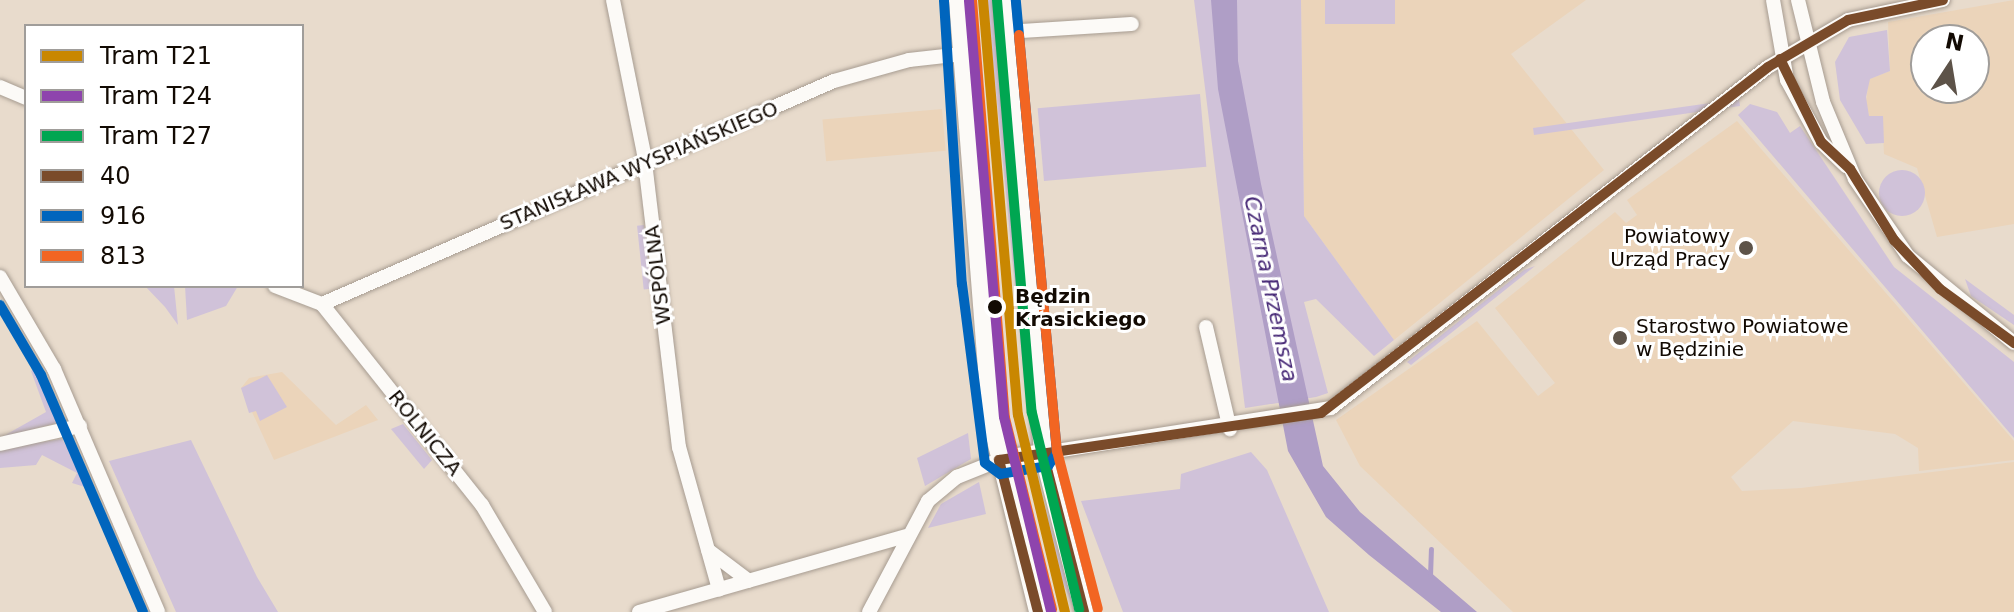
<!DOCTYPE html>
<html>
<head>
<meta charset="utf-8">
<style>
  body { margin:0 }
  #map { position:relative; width:2014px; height:612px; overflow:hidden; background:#e8dbcc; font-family:"DejaVu Sans",sans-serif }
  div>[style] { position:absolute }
  .built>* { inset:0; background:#ebd4ba; transform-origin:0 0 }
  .green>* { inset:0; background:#d0c2d9; transform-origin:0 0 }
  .round { border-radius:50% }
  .water>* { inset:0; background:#af9ec6 }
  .stream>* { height:5px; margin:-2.5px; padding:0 2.5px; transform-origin:2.5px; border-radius:2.5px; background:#af9ec6 }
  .roads { filter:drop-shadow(0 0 2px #a79c91) drop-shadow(0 0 2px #a79c91) }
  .minor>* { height:14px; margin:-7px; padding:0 7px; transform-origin:7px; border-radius:7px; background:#fcfaf7 }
  .tertiary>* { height:18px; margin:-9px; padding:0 9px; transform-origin:9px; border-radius:9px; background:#fcfaf7 }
  .bus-1>* { height:10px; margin:-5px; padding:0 5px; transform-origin:5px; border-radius:5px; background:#7a4b2a }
  .bus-2>* { height:10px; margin:-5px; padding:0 5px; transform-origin:5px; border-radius:5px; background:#0065bd }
  .bus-3>* { height:10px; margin:-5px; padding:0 5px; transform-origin:5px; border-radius:5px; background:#f26522 }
  .tram-1>* { height:10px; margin:-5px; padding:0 5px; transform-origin:5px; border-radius:5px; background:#c98701 }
  .tram-2>* { height:10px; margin:-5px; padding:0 5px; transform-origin:5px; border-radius:5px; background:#8e44ad }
  .tram-3>* { height:10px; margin:-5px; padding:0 5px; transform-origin:5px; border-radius:5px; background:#00a651 }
  .dots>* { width:22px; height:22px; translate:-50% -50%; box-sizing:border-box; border:4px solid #fff; border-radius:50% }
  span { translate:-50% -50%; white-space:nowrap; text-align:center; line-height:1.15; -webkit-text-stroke:6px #fff; paint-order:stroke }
  .street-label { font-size:20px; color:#120a03 }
  .poi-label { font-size:20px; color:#120a03 }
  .right { translate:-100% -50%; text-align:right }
  .left { translate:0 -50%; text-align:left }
  .stop-label { font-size:20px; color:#120a03; font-weight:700 }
  .water-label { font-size:22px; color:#482a77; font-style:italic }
  .legend { position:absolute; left:24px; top:24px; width:280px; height:264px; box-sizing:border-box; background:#fff; border:2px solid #a09d9a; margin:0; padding:10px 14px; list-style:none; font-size:24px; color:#120a03 }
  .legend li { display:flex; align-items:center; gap:16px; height:40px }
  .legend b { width:40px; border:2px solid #a09d9a }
  .north { position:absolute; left:1910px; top:24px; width:80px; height:80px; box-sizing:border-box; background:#fff; border:2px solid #a09d9a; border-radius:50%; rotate:12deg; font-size:22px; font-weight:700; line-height:32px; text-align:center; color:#120a03 }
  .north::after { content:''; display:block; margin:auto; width:28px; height:36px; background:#5d5349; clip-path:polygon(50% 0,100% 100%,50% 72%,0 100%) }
</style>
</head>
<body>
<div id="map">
  <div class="built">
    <i style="clip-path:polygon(1301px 0,1586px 0,1511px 54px,1604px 170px,1394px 340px,1304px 216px)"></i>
    <i style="clip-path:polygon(evenodd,2014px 0,2014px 224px,1937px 237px,1917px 168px,1884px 154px,1882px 116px,1869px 116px,1866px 102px,1869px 79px,1890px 71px,1888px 22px,2014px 0,1926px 40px,1974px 40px,1974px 88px,1926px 88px,1926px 40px)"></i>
    <i style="left:942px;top:109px;width:42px;height:120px;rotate:85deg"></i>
    <i style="clip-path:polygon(1737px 121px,2014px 441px,2014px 460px,1919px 471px,1918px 448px,1895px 434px,1793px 421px,1731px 477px,1742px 491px,1801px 488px,2014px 462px,2014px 612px,1513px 612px,1360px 466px,1336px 420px,1477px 321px,1538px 396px,1555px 383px,1495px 308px,1615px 212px,1626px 223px,1637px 215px,1627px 200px)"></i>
    <i style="clip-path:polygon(282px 372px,336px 425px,366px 405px,378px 420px,274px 460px,241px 388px,249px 378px)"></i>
  </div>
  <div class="green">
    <i style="clip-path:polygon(964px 0,972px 37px,998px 414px,991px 361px)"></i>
    <i style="clip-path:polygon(987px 0,994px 0,1031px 409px,1027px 409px)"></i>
    <i style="clip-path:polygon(1194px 0,1301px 0,1304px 216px,1394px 340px,1374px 356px,1316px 299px,1304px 302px,1328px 393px,1316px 397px,1245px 408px)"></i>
    <i style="left:1325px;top:0;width:70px;height:24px"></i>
    <i style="clip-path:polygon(1887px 30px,1890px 71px,1870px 79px,1866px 97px,1869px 116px,1883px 116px,1884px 143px,1866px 144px,1840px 100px,1835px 62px,1849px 37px)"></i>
    <i style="clip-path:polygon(1020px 37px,1034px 208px,1029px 208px,1014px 41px)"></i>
    <i style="left:1200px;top:94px;width:73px;height:163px;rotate:85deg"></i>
    <i style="left:1739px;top:99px;width:7px;height:208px;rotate:82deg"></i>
    <i style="clip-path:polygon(1750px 104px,1777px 112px,1790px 133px,1800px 126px,1894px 267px,2014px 362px,2014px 438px,1738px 115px)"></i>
    <i class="round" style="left:1879px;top:170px;width:46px;height:46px"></i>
    <i style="left:644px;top:225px;width:64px;height:7px;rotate:84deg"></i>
    <i style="clip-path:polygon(1535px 266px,1411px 365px,1407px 362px,1524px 270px)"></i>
    <i style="clip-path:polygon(1965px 279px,2014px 315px,2014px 325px,1971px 296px)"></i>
    <i style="clip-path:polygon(145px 286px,174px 286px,178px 325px,165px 307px)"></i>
    <i style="clip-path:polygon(185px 286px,238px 286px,226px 306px,187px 320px)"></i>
    <i style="clip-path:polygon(38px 367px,57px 423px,0 438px,46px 412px,31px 371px)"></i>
    <i style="clip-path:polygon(267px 375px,287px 407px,260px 421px,256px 411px,249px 413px,241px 388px)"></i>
    <i style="clip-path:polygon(403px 424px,432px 460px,424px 469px,391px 429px)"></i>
    <i style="clip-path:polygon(968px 433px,971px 459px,925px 486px,917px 458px)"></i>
    <i style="clip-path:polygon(62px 439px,95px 490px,72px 483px,77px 473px,42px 455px,36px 465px,0 468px,0 448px)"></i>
    <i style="clip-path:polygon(191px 440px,257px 577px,278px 612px,176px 612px,109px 461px)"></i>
    <i style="clip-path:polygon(1251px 452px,1267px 470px,1329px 612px,1123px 612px,1081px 501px,1180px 489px,1181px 474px)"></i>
    <i style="clip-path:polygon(979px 482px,986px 514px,928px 528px,941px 504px)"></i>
    <i style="clip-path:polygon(1046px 509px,1066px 580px,1076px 612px,1054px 564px,1040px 511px)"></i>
  </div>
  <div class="water">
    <i style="clip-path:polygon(1211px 0,1237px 0,1238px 61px,1261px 184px,1323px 466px,1360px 512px,1477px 612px,1441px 612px,1369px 555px,1326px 517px,1288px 451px,1218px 89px)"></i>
  </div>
  <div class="stream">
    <i style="left:1430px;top:576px;width:27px;rotate:-88deg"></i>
  </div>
  <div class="roads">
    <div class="minor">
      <i style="left:613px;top:0;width:157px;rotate:78.6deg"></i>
      <i style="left:644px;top:154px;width:295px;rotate:83.2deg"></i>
      <i style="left:679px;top:447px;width:148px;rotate:74.3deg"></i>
      <i style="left:1773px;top:0;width:81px;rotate:80.1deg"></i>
      <i style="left:1787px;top:80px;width:71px;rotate:61.3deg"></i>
      <i style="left:1821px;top:142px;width:35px;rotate:44deg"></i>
      <i style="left:1798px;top:0;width:105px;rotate:76.2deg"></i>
      <i style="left:1823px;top:102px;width:83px;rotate:67.4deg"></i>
      <i style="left:1855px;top:179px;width:93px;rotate:55.5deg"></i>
      <i style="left:1908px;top:256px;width:137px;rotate:39.4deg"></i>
      <i style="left:1005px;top:32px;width:127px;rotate:-3.6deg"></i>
      <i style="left:0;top:87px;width:28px;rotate:23deg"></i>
      <i style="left:0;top:277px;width:107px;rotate:59.6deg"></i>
      <i style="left:54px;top:369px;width:264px;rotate:66.8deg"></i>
      <i style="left:275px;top:286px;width:50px;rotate:21deg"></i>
      <i style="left:322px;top:304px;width:257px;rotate:51.5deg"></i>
      <i style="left:482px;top:505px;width:124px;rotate:59.5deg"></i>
      <i style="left:322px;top:304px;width:558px;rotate:-23.54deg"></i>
      <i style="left:834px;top:81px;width:78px;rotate:-15.6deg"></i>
      <i style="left:909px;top:60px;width:54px;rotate:-6.3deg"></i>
      <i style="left:1206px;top:327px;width:105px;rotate:76.8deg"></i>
      <i style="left:0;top:444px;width:82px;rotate:-12.7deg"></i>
      <i style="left:1043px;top:453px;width:291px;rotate:-8.9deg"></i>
      <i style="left:1331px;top:408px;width:554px;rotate:-37.97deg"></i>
      <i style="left:1768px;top:67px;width:93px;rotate:-30.4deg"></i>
      <i style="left:1848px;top:20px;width:97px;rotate:-11.9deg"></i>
      <i style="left:708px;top:550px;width:51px;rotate:37.1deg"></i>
      <i style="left:639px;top:612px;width:277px;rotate:-15.9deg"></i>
      <i style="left:869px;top:612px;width:126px;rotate:-62deg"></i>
      <i style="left:928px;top:501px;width:38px;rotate:-40deg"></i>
      <i style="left:957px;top:477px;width:45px;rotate:-22deg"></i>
    </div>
    <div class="tertiary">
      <i style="left:958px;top:0;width:421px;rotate:85.5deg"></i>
      <i style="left:991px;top:420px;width:198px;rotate:76.2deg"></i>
      <i style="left:1002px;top:0;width:455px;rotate:84.8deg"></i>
      <i style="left:1043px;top:453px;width:164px;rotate:75.5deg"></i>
      <i style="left:999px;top:460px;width:45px;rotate:-9deg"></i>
    </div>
  </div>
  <div class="bus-1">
    <i style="left:1780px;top:59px;width:93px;rotate:63.7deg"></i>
    <i style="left:1821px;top:142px;width:40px;rotate:43deg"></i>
    <i style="left:1850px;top:169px;width:84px;rotate:58.2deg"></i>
    <i style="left:1894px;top:240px;width:67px;rotate:46.8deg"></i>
    <i style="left:1940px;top:289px;width:92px;rotate:36.1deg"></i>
    <i style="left:1043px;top:453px;width:164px;rotate:75.5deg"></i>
    <i style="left:999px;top:460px;width:325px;rotate:-8.3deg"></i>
    <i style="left:1321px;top:413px;width:565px;rotate:-37.74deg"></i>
    <i style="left:1768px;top:67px;width:93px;rotate:-30.4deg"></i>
    <i style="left:1848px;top:20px;width:97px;rotate:-11.9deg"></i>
    <i style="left:999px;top:460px;width:157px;rotate:75.6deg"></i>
  </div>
  <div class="bus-2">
    <i style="left:944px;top:1px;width:284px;rotate:86.4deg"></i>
    <i style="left:962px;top:284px;width:180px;rotate:82.7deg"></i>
    <i style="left:985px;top:463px;width:19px;rotate:36deg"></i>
    <i style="left:1000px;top:474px;width:49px;rotate:-9.5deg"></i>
    <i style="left:1048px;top:466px;width:16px;rotate:-55deg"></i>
    <i style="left:1057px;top:453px;width:455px;rotate:-95.2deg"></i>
    <i style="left:0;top:305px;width:81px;rotate:59.6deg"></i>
    <i style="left:41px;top:375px;width:258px;rotate:66.7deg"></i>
  </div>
  <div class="bus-3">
    <i style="left:972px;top:0;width:419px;rotate:85.5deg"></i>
    <i style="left:1005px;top:418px;width:197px;rotate:76.2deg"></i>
    <i style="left:1019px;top:35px;width:418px;rotate:84.8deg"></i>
    <i style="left:1057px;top:451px;width:163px;rotate:75.5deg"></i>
  </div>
  <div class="tram-1">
    <i style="left:983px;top:0;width:416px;rotate:85.2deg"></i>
    <i style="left:1018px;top:415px;width:203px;rotate:76.6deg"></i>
  </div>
  <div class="tram-2">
    <i style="left:969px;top:1px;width:417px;rotate:85.2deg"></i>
    <i style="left:1004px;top:417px;width:201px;rotate:76.4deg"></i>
  </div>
  <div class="tram-3">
    <i style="left:997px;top:0;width:414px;rotate:85.2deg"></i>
    <i style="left:1032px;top:413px;width:202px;rotate:76.5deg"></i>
  </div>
  <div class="dots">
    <i style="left:1746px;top:248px;background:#5d5349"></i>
    <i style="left:995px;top:307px;background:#120a03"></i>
    <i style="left:1620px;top:338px;background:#5d5349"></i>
  </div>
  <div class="street-label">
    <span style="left:639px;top:166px;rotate:-23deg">STANISŁAWA WYSPIAŃSKIEGO</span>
    <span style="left:658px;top:275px;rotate:-97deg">WSPÓLNA</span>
    <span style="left:425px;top:433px;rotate:51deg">ROLNICZA</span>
  </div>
  <div class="poi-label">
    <span class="right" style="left:1730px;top:248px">Powiatowy<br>Urząd Pracy</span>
    <span class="left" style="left:1636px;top:338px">Starostwo Powiatowe<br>w Będzinie</span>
  </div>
  <div class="stop-label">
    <span class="left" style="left:1015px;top:308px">Będzin<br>Krasickiego</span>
  </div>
  <div class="water-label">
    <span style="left:1271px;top:289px;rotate:78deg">Czarna Przemsza</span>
  </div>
  <ul class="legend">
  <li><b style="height:10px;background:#c98701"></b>Tram T21</li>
  <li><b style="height:10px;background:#8e44ad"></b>Tram T24</li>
  <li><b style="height:10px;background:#00a651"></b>Tram T27</li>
  <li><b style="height:10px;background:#7a4b2a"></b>40</li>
  <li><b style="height:10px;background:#0065bd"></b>916</li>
  <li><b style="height:10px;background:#f26522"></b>813</li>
  </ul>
  <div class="north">N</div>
</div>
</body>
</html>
